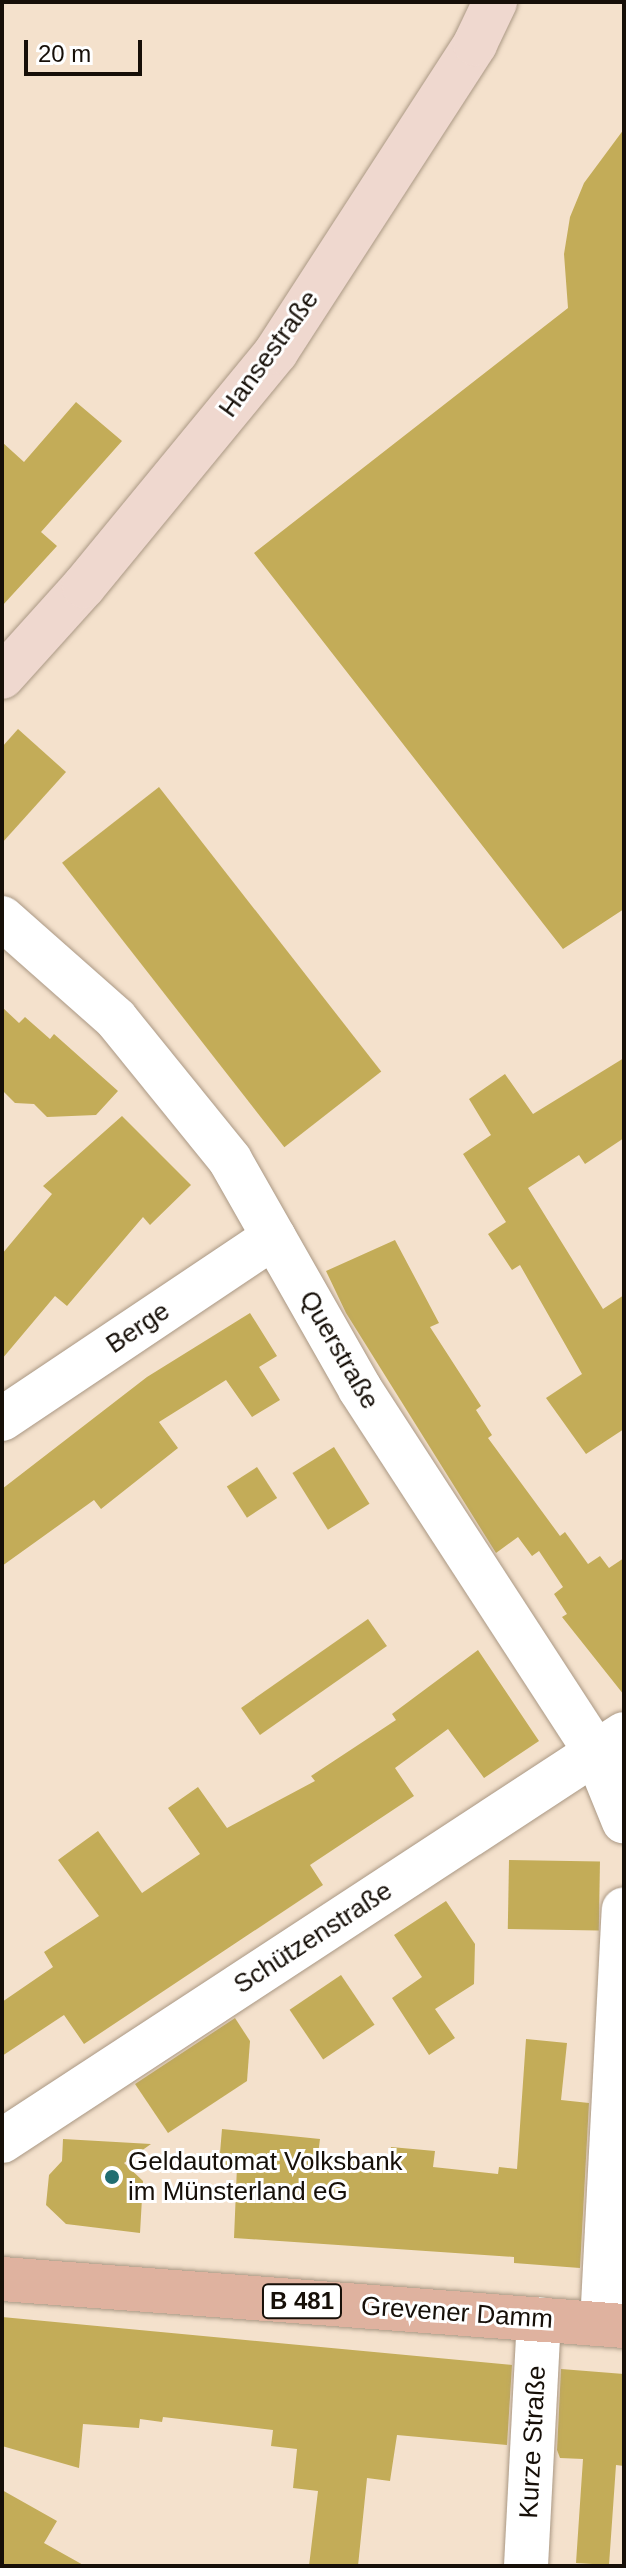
<!DOCTYPE html>
<html>
<head>
<meta charset="utf-8">
<style>
  body { margin:0 }
  #map { position:relative; width:626px; height:2568px; overflow:hidden; background:#f4e1cc; font-family:Arial,sans-serif }
  div>[style] { position:absolute }
  .building>* { inset:0; background:#c3ac58; transform-origin:0 0 }
  .roads { filter:drop-shadow(0 0 2px #aa9884) drop-shadow(0 0 2px #aa9884) }
  .street>* { height:44px; margin:-22px; padding:0 22px; transform-origin:22px; border-radius:22px; background:#fff }
  .secondary>* { height:44px; margin:-22px; padding:0 22px; transform-origin:22px; border-radius:22px; background:#efd8cf }
  .primary>* { height:44px; margin:-22px; padding:0 22px; transform-origin:22px; border-radius:22px; background:#dfb29f }
  .dots>* { width:22px; height:22px; translate:-50% -50%; box-sizing:border-box; border:4px solid #fff; border-radius:50% }
  span { translate:-50% -50%; white-space:nowrap; text-align:center; line-height:1.15; -webkit-text-stroke:6px #fff; paint-order:stroke }
  .shield-label span { padding:2px 6px; background:#fff; border:2px solid; border-radius:6px; -webkit-text-stroke-width:0 }
  .shield-label { font-size:24px; color:#160f08; font-weight:700 }
  .street-label { font-size:26px; color:#160f08 }
  .poi-label { font-size:26px; color:#160f08 }
  .left { translate:0 -50%; text-align:left }
  .frame { position:absolute; inset:0; border:4px solid #160f08; pointer-events:none }
  .scale { position:absolute; left:24px; top:40px; width:118px; height:36px; box-sizing:border-box; border:4px solid #160f08; border-top:0; padding-left:10px; font-size:24px; line-height:28px; white-space:nowrap; color:#160f08; -webkit-text-stroke:6px #fff; paint-order:stroke }
</style>
</head>
<body>
<div id="map">
  <div class="building">
    <i style="clip-path:polygon(624px 129px,624px 909px,563px 949px,254px 553px,568px 308px,564px 254px,570px 217px,584px 183px)"></i>
    <i style="clip-path:polygon(76px 402px,122px 441px,41px 532px,57px 546px,2px 606px,2px 442px,24px 462px)"></i>
    <i style="clip-path:polygon(18px 729px,66px 772px,2px 843px,2px 747px)"></i>
    <i style="left:159px;top:787px;width:361px;height:123px;rotate:52deg"></i>
    <i style="clip-path:polygon(2px 1007px,19px 1023px,25px 1017px,50px 1039px,54px 1034px,118px 1091px,96px 1115px,47px 1117px,34px 1104px,15px 1103px,2px 1090px)"></i>
    <i style="clip-path:polygon(624px 1058px,624px 1138px,585px 1164px,579px 1155px,528px 1188px,603px 1309px,624px 1295px,624px 1429px,586px 1454px,546px 1398px,582px 1374px,520px 1265px,512px 1270px,488px 1234px,506px 1222px,463px 1154px,491px 1135px,469px 1099px,505px 1074px,533px 1114px)"></i>
    <i style="clip-path:polygon(122px 1116px,191px 1185px,150px 1225px,143px 1217px,67px 1306px,55px 1296px,2px 1359px,2px 1254px,52px 1194px,43px 1186px)"></i>
    <i style="clip-path:polygon(395px 1240px,439px 1323px,430px 1327px,481px 1406px,476px 1410px,492px 1435px,488px 1438px,560px 1536px,565px 1532px,588px 1564px,600px 1556px,609px 1568px,624px 1558px,624px 1695px,562px 1617px,567px 1614px,554px 1594px,563px 1587px,539px 1551px,532px 1556px,518px 1537px,496px 1553px,346px 1313px,326px 1271px)"></i>
    <i style="clip-path:polygon(250px 1313px,277px 1356px,259px 1367px,280px 1400px,252px 1417px,226px 1380px,159px 1422px,178px 1448px,101px 1509px,94px 1500px,2px 1566px,2px 1489px,147px 1377px)"></i>
    <i style="left:334px;top:1447px;width:67px;height:49px;rotate:58deg"></i>
    <i style="left:257px;top:1467px;width:37px;height:36px;rotate:57deg"></i>
    <i style="left:368px;top:1619px;width:33px;height:155px;rotate:55deg"></i>
    <i style="clip-path:polygon(478px 1650px,539px 1741px,484px 1778px,448px 1729px,395px 1768px,414px 1796px,310px 1865px,323px 1885px,84px 2044px,64px 2015px,2px 2056px,2px 2002px,53px 1967px,44px 1952px,99px 1916px,58px 1860px,98px 1831px,142px 1893px,200px 1854px,168px 1808px,198px 1787px,227px 1828px,315px 1781px,311px 1776px,396px 1720px,392px 1714px)"></i>
    <i style="left:509px;top:1860px;width:91px;height:69px;rotate:1deg"></i>
    <i style="clip-path:polygon(446px 1901px,475px 1944px,474px 1984px,435px 2009px,455px 2038px,429px 2055px,392px 1998px,422px 1977px,394px 1935px)"></i>
    <i style="left:341px;top:1975px;width:60px;height:62px;rotate:56deg"></i>
    <i style="clip-path:polygon(235px 2018px,250px 2041px,247px 2081px,168px 2133px,135px 2084px)"></i>
    <i style="clip-path:polygon(526px 2039px,567px 2043px,561px 2100px,589px 2103px,580px 2268px,514px 2263px,514px 2257px,234px 2238px,237px 2166px,219px 2165px,222px 2129px,320px 2139px,318px 2155px,390px 2160px,391px 2147px,435px 2151px,433px 2167px,498px 2174px,499px 2167px,517px 2169px)"></i>
    <i style="clip-path:polygon(63px 2139px,151px 2144px,124px 2163px,143px 2181px,140px 2233px,66px 2224px,46px 2205px,49px 2175px,62px 2161px)"></i>
    <i style="clip-path:polygon(2px 2317px,512px 2365px,507px 2445px,397px 2435px,390px 2481px,367px 2478px,358px 2566px,309px 2566px,318px 2491px,293px 2488px,297px 2449px,271px 2446px,273px 2430px,163px 2417px,162px 2422px,140px 2419px,139px 2428px,83px 2424px,79px 2468px,2px 2446px)"></i>
    <i style="clip-path:polygon(561px 2369px,624px 2374px,624px 2466px,616px 2465px,609px 2565px,576px 2563px,583px 2459px,560px 2458px,557px 2450px)"></i>
    <i style="clip-path:polygon(2px 2490px,57px 2521px,44px 2543px,85px 2566px,2px 2566px)"></i>
  </div>
  <div class="roads">
    <div class="street">
      <i style="left:2px;top:918px;width:152px;rotate:41.5deg"></i>
      <i style="left:116px;top:1019px;width:181px;rotate:51deg"></i>
      <i style="left:230px;top:1160px;width:263px;rotate:60.4deg"></i>
      <i style="left:360px;top:1389px;width:434px;rotate:57deg"></i>
      <i style="left:596px;top:1753px;width:74px;rotate:67.9deg"></i>
      <i style="left:2px;top:1419px;width:327px;rotate:-33.8deg"></i>
      <i style="left:2px;top:2141px;width:743px;rotate:-33.2deg"></i>
      <i style="left:602px;top:2324px;width:415px;rotate:-87deg"></i>
      <i style="left:526px;top:2566px;width:247px;rotate:-87deg"></i>
    </div>
    <div class="secondary">
      <i style="left:2px;top:677px;width:122px;rotate:-48deg"></i>
      <i style="left:84px;top:586px;width:303px;rotate:-50.6deg"></i>
      <i style="left:276px;top:352px;width:367px;rotate:-57.1deg"></i>
      <i style="left:475px;top:44px;width:47px;rotate:-64.5deg"></i>
    </div>
    <div class="primary">
      <i style="left:2px;top:2279px;width:624px;rotate:4.32deg"></i>
    </div>
  </div>
  <div class="dots">
    <i style="left:112px;top:2177px;background:#216d70"></i>
  </div>
  <div class="shield-label">
    <span style="left:302px;top:2301px">B 481</span>
  </div>
  <div class="street-label">
    <span style="left:269px;top:354px;rotate:-54deg">Hansestraße</span>
    <span style="left:138px;top:1328px;rotate:-34deg">Berge</span>
    <span style="left:339px;top:1350px;rotate:60deg">Querstraße</span>
    <span style="left:313px;top:1938px;rotate:-33deg">Schützenstraße</span>
    <span style="left:457px;top:2313px;rotate:4deg">Grevener Damm</span>
    <span style="left:533px;top:2442px;rotate:-87deg">Kurze Straße</span>
  </div>
  <div class="poi-label">
    <span class="left" style="left:128px;top:2177px">Geldautomat Volksbank<br>im Münsterland eG</span>
  </div>
  <div class="frame"></div>
  <div class="scale">20 m</div>
</div>
</body>
</html>
